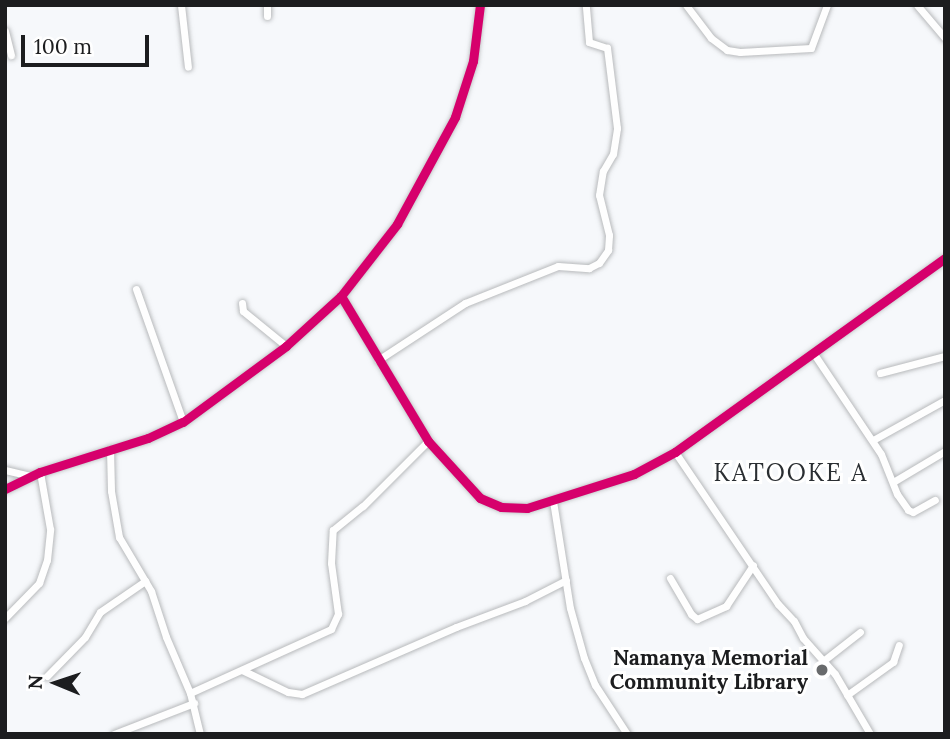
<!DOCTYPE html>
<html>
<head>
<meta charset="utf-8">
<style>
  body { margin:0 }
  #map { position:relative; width:950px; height:739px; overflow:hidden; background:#f6f8fb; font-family:Lora,serif }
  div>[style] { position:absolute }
  .roads { filter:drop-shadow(0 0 2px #b8babc) drop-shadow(0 0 2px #b8babc) }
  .street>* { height:7px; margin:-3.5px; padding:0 3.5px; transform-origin:3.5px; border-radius:3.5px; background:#fefefe }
  .cycleway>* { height:9px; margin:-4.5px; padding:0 4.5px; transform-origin:4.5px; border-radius:4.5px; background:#d6006c }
  .dots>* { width:19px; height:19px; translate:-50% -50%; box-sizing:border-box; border:4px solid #fff; border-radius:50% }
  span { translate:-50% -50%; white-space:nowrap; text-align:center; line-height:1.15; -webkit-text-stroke:6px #fff; paint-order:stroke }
  .poi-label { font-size:21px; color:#1c1d1f; font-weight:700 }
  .right { translate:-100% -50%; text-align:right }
  .quarter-label { font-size:24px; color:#2a2e32; letter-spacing:2px }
  .frame { position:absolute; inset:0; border:7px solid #1c1d1f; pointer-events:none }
  .north { position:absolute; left:21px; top:648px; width:70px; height:70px; -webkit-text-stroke:5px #fff; paint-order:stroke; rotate:272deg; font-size:19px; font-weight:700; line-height:28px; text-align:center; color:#1c1d1f }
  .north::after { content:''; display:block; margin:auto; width:24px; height:32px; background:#1c1d1f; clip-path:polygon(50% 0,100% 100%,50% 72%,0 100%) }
  .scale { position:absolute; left:21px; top:35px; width:128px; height:32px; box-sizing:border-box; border:4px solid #1c1d1f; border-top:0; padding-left:9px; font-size:21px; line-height:24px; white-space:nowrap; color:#1c1d1f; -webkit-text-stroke:5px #fff; paint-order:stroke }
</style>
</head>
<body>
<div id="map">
  <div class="roads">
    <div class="street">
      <i style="left:181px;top:5px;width:62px;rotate:83.6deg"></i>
      <i style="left:686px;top:5px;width:41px;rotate:52.9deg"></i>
      <i style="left:711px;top:38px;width:20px;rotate:37deg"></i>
      <i style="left:727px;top:50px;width:13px;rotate:9deg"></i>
      <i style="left:740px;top:52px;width:71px;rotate:-3.2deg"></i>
      <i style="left:811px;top:48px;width:46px;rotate:-69.6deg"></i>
      <i style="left:917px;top:5px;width:43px;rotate:49.7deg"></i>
      <i style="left:267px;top:16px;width:11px;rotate:-90deg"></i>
      <i style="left:5px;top:31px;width:25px;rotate:76deg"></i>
      <i style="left:136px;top:289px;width:141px;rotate:70.5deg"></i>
      <i style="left:341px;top:296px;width:169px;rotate:59deg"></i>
      <i style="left:428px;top:441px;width:77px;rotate:47.6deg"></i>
      <i style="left:480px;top:498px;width:23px;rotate:23deg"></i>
      <i style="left:501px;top:507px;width:26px;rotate:2deg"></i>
      <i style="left:527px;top:508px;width:112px;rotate:-17.6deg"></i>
      <i style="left:634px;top:474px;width:47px;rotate:-28.2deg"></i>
      <i style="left:675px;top:452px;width:332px;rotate:-35.7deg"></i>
      <i style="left:242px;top:303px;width:8px;rotate:83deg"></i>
      <i style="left:243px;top:311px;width:55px;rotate:39.1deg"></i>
      <i style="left:814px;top:354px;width:120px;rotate:56.2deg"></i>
      <i style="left:881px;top:454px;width:43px;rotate:68.2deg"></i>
      <i style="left:897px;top:494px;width:19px;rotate:55deg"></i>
      <i style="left:908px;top:510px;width:5px;rotate:22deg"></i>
      <i style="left:913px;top:512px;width:25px;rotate:-29deg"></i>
      <i style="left:378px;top:360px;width:104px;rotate:-33.2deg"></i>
      <i style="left:465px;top:303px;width:100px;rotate:-21.7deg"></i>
      <i style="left:558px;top:266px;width:31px;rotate:4deg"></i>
      <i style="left:589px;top:268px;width:11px;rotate:-27deg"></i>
      <i style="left:599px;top:263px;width:16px;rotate:-55deg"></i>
      <i style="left:608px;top:250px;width:15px;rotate:-86deg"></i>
      <i style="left:609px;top:235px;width:41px;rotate:-104deg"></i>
      <i style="left:599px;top:195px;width:24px;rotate:-81deg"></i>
      <i style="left:603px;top:171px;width:20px;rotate:-60deg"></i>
      <i style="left:613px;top:154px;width:26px;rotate:-81deg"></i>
      <i style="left:617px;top:128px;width:81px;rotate:-97.1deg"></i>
      <i style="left:607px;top:48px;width:19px;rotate:-162deg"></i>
      <i style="left:589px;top:42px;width:37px;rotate:-95deg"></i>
      <i style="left:880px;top:373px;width:67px;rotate:-14.7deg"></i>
      <i style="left:873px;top:440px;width:82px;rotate:-29.1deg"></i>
      <i style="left:110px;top:449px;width:42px;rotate:88.6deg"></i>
      <i style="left:111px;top:491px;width:47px;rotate:80.1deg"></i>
      <i style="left:119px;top:537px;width:63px;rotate:59.3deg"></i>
      <i style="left:151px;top:591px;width:48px;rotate:71.9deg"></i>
      <i style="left:166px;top:637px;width:61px;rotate:66.8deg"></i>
      <i style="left:190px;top:693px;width:42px;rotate:76.3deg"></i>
      <i style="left:675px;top:452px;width:184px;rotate:55.9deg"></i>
      <i style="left:778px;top:604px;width:23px;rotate:47deg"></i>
      <i style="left:794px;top:621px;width:19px;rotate:62deg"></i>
      <i style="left:803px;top:638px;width:48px;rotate:48.4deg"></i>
      <i style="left:835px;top:674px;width:69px;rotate:59.7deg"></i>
      <i style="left:5px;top:470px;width:28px;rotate:13deg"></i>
      <i style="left:893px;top:482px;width:61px;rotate:-30.8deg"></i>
      <i style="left:5px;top:489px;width:39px;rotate:-26deg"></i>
      <i style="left:40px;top:472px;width:113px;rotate:-17.5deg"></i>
      <i style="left:148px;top:438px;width:38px;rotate:-25deg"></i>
      <i style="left:183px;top:422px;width:128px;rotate:-36.4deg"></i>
      <i style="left:286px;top:346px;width:74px;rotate:-42.3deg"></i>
      <i style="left:341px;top:296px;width:91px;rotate:-52.1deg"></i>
      <i style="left:397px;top:224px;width:122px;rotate:-61.5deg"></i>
      <i style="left:455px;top:117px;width:59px;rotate:-72.2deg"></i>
      <i style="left:473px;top:61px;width:56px;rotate:-82.9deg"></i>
      <i style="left:553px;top:501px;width:108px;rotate:81deg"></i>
      <i style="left:570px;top:608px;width:52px;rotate:74.4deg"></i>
      <i style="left:584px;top:658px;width:29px;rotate:68deg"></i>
      <i style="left:595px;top:685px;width:59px;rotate:56.9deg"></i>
      <i style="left:670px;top:578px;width:42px;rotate:59.7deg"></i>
      <i style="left:691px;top:614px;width:8px;rotate:40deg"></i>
      <i style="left:697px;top:619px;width:32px;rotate:-24deg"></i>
      <i style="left:726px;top:606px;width:49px;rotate:-56.6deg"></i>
      <i style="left:5px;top:618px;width:49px;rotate:-45.8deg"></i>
      <i style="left:39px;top:583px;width:24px;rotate:-71deg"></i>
      <i style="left:47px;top:560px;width:31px;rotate:-84deg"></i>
      <i style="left:50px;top:529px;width:58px;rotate:-100deg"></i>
      <i style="left:823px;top:661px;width:47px;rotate:-38.1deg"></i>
      <i style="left:242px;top:670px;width:51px;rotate:25.6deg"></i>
      <i style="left:288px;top:692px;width:14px;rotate:8deg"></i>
      <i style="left:302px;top:694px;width:168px;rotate:-23.5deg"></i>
      <i style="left:456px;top:627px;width:74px;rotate:-20.6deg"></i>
      <i style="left:525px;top:601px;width:46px;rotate:-27.1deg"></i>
      <i style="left:47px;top:676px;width:54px;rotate:-45.7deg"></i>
      <i style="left:85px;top:637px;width:29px;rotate:-59deg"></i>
      <i style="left:100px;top:612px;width:55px;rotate:-34.6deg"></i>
      <i style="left:190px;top:693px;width:155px;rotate:-24.4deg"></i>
      <i style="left:331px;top:629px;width:17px;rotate:-65deg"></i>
      <i style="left:338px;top:614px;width:51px;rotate:-97.8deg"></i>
      <i style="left:331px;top:563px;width:33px;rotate:-87deg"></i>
      <i style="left:333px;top:530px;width:38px;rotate:-39deg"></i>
      <i style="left:363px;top:506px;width:92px;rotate:-45deg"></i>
      <i style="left:847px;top:695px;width:57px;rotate:-35.7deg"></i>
      <i style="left:893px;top:662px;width:18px;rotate:-71deg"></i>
      <i style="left:114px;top:734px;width:86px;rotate:-21.2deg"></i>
    </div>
  </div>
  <div class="cycleway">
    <i style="left:341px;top:296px;width:169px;rotate:59deg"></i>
    <i style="left:428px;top:441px;width:77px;rotate:47.6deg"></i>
    <i style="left:480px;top:498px;width:23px;rotate:23deg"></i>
    <i style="left:501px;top:507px;width:26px;rotate:2deg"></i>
    <i style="left:527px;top:508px;width:112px;rotate:-17.6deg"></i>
    <i style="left:634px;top:474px;width:47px;rotate:-28.2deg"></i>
    <i style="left:675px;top:452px;width:332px;rotate:-35.7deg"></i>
    <i style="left:5px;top:489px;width:39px;rotate:-26deg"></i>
    <i style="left:40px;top:472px;width:113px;rotate:-17.5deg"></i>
    <i style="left:148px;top:438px;width:38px;rotate:-25deg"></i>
    <i style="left:183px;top:422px;width:128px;rotate:-36.4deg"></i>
    <i style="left:286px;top:346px;width:74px;rotate:-42.3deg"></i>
    <i style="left:341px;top:296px;width:91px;rotate:-52.1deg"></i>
    <i style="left:397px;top:224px;width:122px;rotate:-61.5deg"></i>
    <i style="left:455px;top:117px;width:59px;rotate:-72.2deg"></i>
    <i style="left:473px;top:61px;width:56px;rotate:-82.9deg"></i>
  </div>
  <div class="dots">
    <i style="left:822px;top:670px;background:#686a6c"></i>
  </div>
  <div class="poi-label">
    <span class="right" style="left:808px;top:670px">Namanya Memorial<br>Community Library</span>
  </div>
  <div class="quarter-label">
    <span style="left:791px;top:473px">KATOOKE A</span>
  </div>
  <div class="frame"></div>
  <div class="north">N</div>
  <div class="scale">100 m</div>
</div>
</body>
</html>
